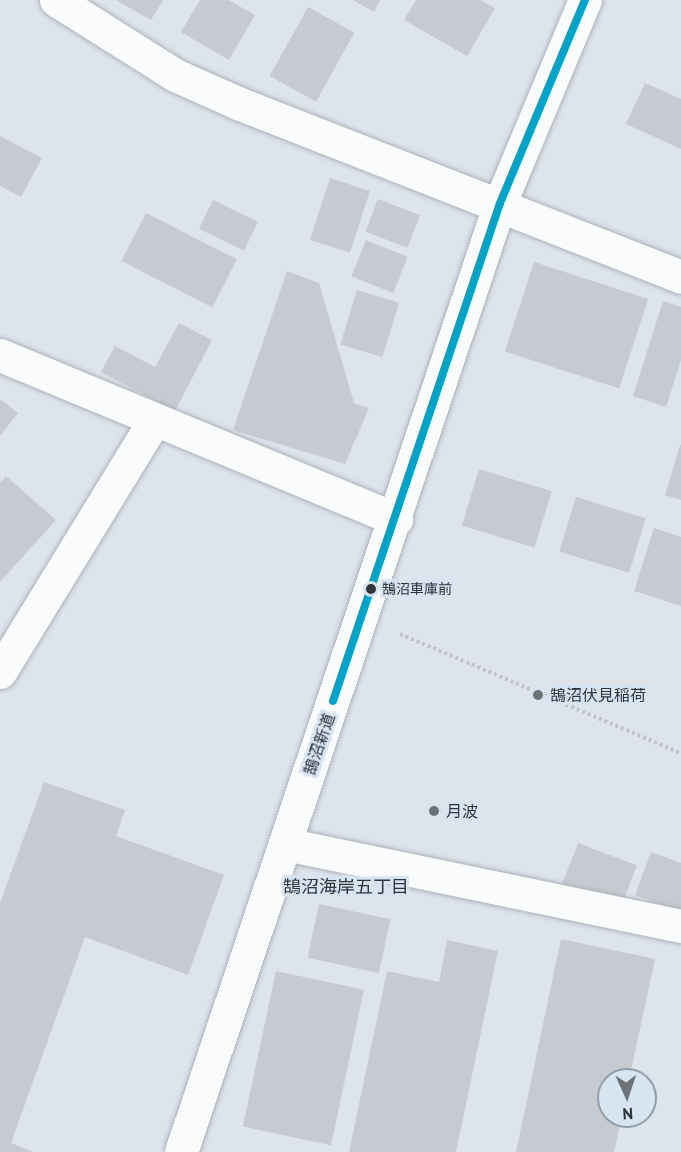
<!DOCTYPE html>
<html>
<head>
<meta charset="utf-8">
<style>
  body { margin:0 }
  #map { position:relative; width:681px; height:1152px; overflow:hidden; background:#dde4ec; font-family:"PT Sans","Noto Sans JP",sans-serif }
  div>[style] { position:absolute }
  .building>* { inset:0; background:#c6cbd2; transform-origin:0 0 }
  .path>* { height:4px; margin-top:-2px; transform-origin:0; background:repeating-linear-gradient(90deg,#c0c4c6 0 3px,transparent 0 6px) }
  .roads { filter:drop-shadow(0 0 2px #adb2b8) drop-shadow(0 0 2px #adb2b8) }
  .minor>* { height:33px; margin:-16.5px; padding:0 16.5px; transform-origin:16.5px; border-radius:16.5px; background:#fafbfc }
  .bus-1>* { height:8px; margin:-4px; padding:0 4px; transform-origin:4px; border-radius:4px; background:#02a3c7 }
  .dots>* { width:16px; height:16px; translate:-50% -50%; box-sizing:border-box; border:3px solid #d7e4f2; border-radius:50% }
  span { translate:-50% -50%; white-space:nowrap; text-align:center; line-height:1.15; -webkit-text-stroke:6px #d7e4f2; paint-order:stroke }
  .bus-label { font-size:14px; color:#30353a }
  .left { translate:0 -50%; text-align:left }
  .poi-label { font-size:16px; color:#30353a }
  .street-label { font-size:16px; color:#30353a }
  .neighbourhood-label { font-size:18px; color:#30353a }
  .north { position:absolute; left:597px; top:1068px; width:60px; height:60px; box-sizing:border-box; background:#d7e4f2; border:2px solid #949ea8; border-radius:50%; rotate:177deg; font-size:16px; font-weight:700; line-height:24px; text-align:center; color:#30353a }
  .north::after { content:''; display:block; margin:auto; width:21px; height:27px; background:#6d7278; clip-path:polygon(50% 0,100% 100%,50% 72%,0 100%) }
</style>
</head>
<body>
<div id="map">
  <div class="building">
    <i style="clip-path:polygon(116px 0,163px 0,151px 20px)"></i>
    <i style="clip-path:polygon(200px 0,228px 0,255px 15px,229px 60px,181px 32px)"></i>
    <i style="clip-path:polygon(353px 0,380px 0,374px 12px)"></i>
    <i style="clip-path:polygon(416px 0,480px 0,495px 8px,467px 56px,404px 20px)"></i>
    <i style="left:308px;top:7px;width:53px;height:79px;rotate:29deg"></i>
    <i style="clip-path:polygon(645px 83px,681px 99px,681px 149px,626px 124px)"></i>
    <i style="clip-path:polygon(0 136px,42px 158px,21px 197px,0 186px)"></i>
    <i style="left:330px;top:178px;width:42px;height:65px;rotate:18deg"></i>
    <i style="left:378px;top:199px;width:45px;height:35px;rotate:21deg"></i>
    <i style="left:213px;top:200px;width:50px;height:32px;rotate:26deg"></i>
    <i style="left:146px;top:213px;width:102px;height:54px;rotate:27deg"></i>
    <i style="left:366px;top:240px;width:45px;height:39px;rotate:22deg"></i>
    <i style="left:534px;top:262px;width:120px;height:94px;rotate:18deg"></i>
    <i style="clip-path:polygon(287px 271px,319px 283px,354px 403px,369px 408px,345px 464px,233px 430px)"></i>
    <i style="left:357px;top:290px;width:44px;height:57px;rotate:17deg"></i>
    <i style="clip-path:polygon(663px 301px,681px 307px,681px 360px,666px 407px,633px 396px)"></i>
    <i style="clip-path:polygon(179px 323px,212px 340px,175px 411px,101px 372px,115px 346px,155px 367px)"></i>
    <i style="clip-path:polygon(0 399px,18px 413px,0 436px)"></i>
    <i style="clip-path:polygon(680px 445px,681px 445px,681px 500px,665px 495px)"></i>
    <i style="left:479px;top:469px;width:76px;height:59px;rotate:17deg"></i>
    <i style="clip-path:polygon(6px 476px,56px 520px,0 582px,0 483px)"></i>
    <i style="left:576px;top:497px;width:73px;height:57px;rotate:17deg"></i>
    <i style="clip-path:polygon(654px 528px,681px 537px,681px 606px,634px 591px)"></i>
    <i style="clip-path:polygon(44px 782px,125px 810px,116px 836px,224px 875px,188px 975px,85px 937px,11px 1143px,34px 1152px,0 1152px,0 903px)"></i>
    <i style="left:578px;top:843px;width:63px;height:44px;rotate:21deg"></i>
    <i style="clip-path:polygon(651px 852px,681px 863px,681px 912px,635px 895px)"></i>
    <i style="left:319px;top:904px;width:73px;height:55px;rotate:12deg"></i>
    <i style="clip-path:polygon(561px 939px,655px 959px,629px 1080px,609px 1080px,609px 1116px,622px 1116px,614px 1152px,516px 1152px)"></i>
    <i style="clip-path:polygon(447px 940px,498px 951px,456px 1152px,349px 1152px,387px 971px,439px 982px)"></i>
    <i style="left:276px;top:971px;width:90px;height:159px;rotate:12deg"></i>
  </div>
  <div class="path">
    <i style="left:400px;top:634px;width:305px;rotate:23deg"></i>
  </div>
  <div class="roads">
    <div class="minor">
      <i style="left:56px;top:0;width:141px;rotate:32.2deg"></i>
      <i style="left:175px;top:75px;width:71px;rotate:24deg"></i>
      <i style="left:240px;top:104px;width:474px;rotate:21.4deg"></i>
      <i style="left:0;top:355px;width:429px;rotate:22.5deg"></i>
      <i style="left:0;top:672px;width:294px;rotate:-58.5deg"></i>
      <i style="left:285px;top:844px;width:404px;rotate:11.7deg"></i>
      <i style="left:181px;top:1152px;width:1001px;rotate:-71.42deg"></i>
      <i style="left:500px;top:203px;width:220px;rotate:-67.3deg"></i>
    </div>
  </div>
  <div class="bus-1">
    <i style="left:333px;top:701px;width:525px;rotate:-71.46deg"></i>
    <i style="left:500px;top:203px;width:220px;rotate:-67.3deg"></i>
  </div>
  <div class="dots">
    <i style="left:371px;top:589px;background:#30353a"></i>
    <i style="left:538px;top:695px;background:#6d7278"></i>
    <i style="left:434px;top:811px;background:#6d7278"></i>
  </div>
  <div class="bus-label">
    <span class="left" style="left:382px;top:589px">鵠沼車庫前</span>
  </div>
  <div class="poi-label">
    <span class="left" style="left:550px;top:695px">鵠沼伏見稲荷</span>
    <span class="left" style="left:446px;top:811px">月波</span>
  </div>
  <div class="street-label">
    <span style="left:319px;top:744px;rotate:-71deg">鵠沼新道</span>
  </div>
  <div class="neighbourhood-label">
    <span style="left:346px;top:887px">鵠沼海岸五丁目</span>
  </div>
  <div class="north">N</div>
</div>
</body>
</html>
